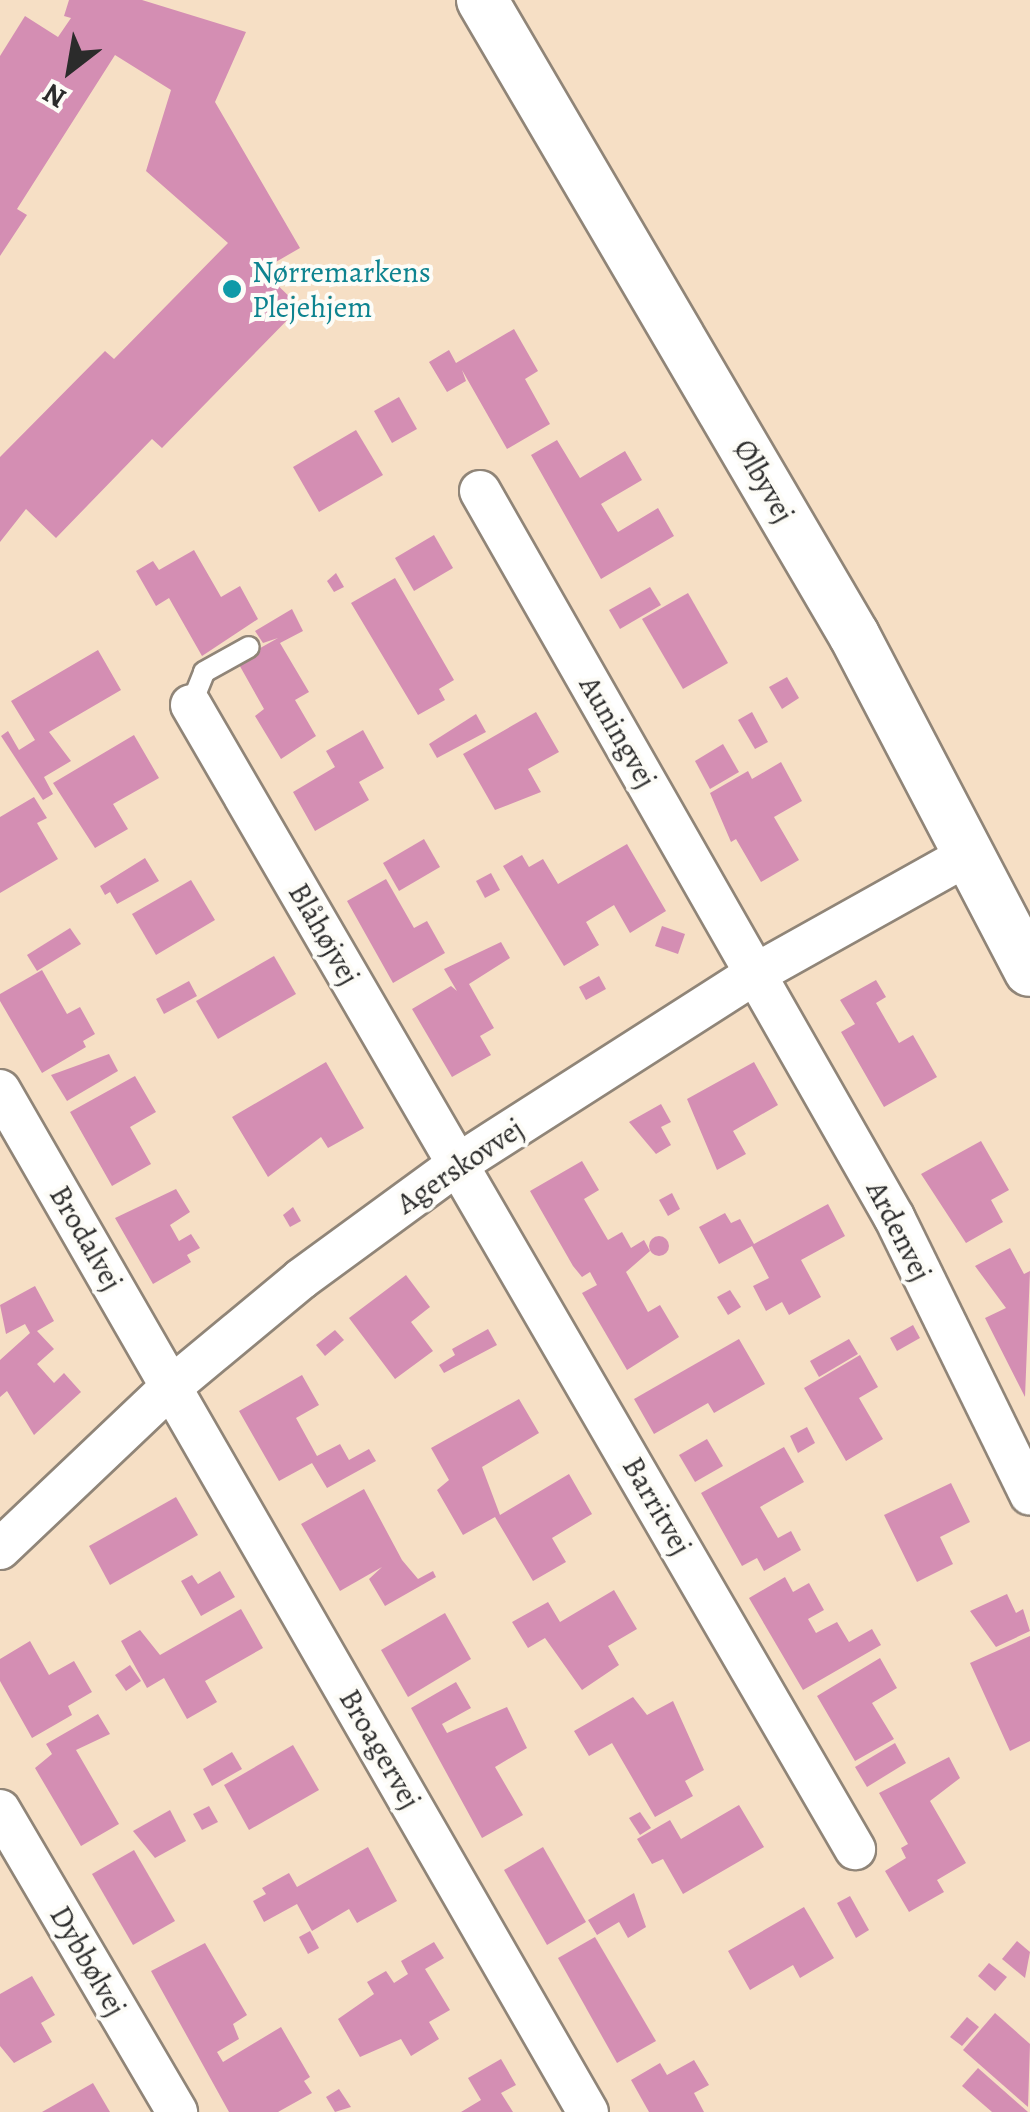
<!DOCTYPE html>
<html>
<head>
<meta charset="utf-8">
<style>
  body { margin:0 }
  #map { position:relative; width:1030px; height:2112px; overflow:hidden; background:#f6dfc5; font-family:Alegreya,serif }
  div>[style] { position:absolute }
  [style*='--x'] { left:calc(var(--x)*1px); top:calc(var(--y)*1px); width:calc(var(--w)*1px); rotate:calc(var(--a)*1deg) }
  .building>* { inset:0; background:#d48eb3 }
  .round { border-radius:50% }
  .roads { filter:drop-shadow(2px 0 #908578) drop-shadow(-2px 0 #908578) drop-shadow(0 2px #908578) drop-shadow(0 -2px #908578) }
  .service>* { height:20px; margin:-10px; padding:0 10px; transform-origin:10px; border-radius:10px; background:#fff }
  .minor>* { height:40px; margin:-20px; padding:0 20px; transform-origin:20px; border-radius:20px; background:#fff }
  .tertiary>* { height:50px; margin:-25px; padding:0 25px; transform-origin:25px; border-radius:25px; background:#fff }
  .dots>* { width:28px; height:28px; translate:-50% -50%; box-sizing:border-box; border:5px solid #fdfcf7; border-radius:50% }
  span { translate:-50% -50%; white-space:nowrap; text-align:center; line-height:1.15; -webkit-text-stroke:8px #fdfcf7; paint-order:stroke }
  .culture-label { font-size:30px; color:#0d838f }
  .left { translate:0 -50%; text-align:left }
  .street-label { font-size:30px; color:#2b2b2b }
  .north { position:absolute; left:20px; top:20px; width:100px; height:100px; -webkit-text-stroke:8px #fdfcf7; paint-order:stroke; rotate:211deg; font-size:28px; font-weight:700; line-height:40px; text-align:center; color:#2b2b2b }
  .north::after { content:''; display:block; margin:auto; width:35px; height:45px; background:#2b2b2b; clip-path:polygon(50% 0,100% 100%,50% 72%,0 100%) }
</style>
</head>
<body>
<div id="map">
  <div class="building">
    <i style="clip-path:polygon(69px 0,142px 0,246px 32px,215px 102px,300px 248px,262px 270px,300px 307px,162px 448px,152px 439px,56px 538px,26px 509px,0 542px,0 457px,105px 351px,114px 359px,228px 243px,146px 171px,171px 90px,115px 55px,17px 209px,27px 215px,0 256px,0 56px,25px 16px,58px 37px,71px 18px,64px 16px)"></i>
    <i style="clip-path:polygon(514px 329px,538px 371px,525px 379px,550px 424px,507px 449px,462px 370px,466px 381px,447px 392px,429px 362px,449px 350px,456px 363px)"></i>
    <i style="clip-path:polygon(399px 397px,417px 429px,392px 443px,374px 411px)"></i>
    <i style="clip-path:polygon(356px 430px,383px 475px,319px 512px,293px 467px)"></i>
    <i style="clip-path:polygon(557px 440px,580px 478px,625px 451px,642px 480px,601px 504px,618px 532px,658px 508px,674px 536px,601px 579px,531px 455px)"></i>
    <i style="clip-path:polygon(434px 535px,453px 568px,414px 591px,395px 558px)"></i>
    <i style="clip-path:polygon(194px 550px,221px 597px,240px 586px,258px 619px,202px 656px,169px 598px,156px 606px,136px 571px,153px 561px,159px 570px)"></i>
    <i style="clip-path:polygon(336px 573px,344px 587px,334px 592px,327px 581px)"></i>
    <i style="clip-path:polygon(395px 578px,454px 680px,439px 689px,445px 700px,418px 715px,351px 603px)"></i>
    <i style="clip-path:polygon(650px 587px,661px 605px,620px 629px,609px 610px)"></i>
    <i style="clip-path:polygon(688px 593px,728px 663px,683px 689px,642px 619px)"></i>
    <i style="clip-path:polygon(292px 609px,303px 631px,280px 643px,309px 692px,295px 700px,316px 736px,281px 759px,255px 716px,264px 709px,237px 661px,278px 638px,263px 643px,255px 631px)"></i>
    <i style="clip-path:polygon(98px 650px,121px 690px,49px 732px,71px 761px,44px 777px,53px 794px,43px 800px,1px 736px,8px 731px,19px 750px,35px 740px,11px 701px)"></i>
    <i style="clip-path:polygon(787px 677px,799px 698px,782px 709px,769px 687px)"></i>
    <i style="clip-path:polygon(536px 712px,559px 752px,528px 769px,541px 792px,495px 810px,463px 754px)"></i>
    <i style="clip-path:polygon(752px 712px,768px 742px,755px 749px,738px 720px)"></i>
    <i style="clip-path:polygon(476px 714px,486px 732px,437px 758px,429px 744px)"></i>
    <i style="clip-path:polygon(363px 730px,384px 768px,359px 782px,369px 800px,315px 831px,293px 792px,335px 767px,326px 751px)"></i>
    <i style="clip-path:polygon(134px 735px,159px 778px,113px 804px,128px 829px,95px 848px,53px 783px)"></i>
    <i style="clip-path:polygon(723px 744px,739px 772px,710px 789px,695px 761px)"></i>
    <i style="clip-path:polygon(781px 762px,802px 801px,774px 817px,799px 860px,761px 882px,736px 839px,731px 842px,710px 793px,748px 771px,752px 779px)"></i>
    <i style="clip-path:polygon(34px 797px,47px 818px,37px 823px,58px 859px,0 893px,0 817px)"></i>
    <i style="clip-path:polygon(424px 839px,440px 867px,399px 891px,383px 863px)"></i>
    <i style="clip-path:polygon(627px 844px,666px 911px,630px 933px,614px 905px,586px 922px,599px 945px,564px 966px,503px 866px,522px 855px,529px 867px,543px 859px,558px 884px)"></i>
    <i style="clip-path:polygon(145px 858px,159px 881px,117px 904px,110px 892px,105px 895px,100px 886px)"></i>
    <i style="clip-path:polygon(491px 873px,500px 890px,485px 898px,476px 881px)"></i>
    <i style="clip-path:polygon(386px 879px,414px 928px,427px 921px,445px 953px,393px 983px,347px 901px)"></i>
    <i style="clip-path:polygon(191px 880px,215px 920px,156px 955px,132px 914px)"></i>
    <i style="clip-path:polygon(662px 926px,685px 934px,678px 954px,655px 946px)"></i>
    <i style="clip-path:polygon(70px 928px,81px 944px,37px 971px,27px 955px)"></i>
    <i style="clip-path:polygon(501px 942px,510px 958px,469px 984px,494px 1028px,480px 1036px,491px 1055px,452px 1077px,412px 1009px,451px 986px,457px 991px,444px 969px)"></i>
    <i style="clip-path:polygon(274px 956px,296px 994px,218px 1039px,196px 1001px)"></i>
    <i style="clip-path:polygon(42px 970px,67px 1014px,80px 1007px,95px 1034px,83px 1041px,86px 1047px,42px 1073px,0 1001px,0 994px)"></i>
    <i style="clip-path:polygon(599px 976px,606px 989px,586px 1000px,579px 987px)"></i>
    <i style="clip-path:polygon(876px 980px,886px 997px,876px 1003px,899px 1043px,913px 1035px,937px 1077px,884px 1107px,841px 1032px,855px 1024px,840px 1000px)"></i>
    <i style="clip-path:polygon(189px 981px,197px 996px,164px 1014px,156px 999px)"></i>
    <i style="clip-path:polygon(109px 1054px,118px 1071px,67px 1101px,51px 1075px)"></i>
    <i style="clip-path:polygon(326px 1062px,364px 1128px,328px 1148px,321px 1137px,268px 1177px,232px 1117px)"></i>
    <i style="clip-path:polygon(754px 1062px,778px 1105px,733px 1131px,746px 1154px,717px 1170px,687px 1099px)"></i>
    <i style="clip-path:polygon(135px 1076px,156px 1112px,130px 1127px,151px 1164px,112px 1186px,70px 1112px)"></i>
    <i style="clip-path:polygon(661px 1104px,671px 1122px,661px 1127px,671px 1145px,656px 1154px,629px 1122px)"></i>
    <i style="clip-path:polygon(981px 1141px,1009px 1190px,991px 1200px,1003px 1222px,966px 1243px,921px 1174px)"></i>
    <i style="clip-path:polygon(582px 1161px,599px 1190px,584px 1199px,608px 1240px,622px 1232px,631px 1248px,644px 1240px,650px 1251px,626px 1272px,648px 1312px,660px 1305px,679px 1337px,627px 1370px,582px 1293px,597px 1285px,590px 1272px,582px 1277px,573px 1266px,530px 1191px)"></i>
    <i style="clip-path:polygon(176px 1189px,190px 1212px,170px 1225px,179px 1241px,191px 1234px,200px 1248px,187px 1255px,191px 1262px,153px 1284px,115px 1218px)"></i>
    <i style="clip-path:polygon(672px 1193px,680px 1209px,668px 1216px,659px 1200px)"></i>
    <i style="clip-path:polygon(828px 1204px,845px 1236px,801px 1260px,821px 1297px,789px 1315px,782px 1302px,766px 1311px,753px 1286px,769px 1278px,752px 1246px,719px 1264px,699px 1227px,725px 1213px,731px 1223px,740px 1219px,754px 1244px)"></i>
    <i style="clip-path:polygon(293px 1207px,301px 1221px,290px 1227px,283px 1215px)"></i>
    <i class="round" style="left:649px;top:1236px;width:20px;height:20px"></i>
    <i style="clip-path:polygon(1010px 1248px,1024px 1274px,1030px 1271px,1025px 1397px,985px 1318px,1006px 1308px,975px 1266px)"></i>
    <i style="clip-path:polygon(406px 1275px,430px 1307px,411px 1322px,433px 1351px,395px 1379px,349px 1318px)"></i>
    <i style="clip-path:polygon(35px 1286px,54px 1321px,37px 1331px,54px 1349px,37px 1364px,54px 1383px,64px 1373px,81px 1392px,34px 1435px,7px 1391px,0 1397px,0 1360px,30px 1333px,25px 1324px,6px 1334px,0 1305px)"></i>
    <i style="clip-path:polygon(730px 1290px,741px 1307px,728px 1315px,717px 1297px)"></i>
    <i style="clip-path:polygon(913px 1325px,920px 1338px,897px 1351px,890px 1338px)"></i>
    <i style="clip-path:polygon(488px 1329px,497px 1345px,444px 1373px,439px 1365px,455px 1355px,452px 1349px)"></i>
    <i style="clip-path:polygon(335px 1330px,344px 1340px,325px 1356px,316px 1345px)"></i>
    <i style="clip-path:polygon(739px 1339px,765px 1384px,714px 1413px,708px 1403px,654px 1434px,634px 1399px)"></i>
    <i style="clip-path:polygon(849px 1339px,858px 1354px,819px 1377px,810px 1361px)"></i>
    <i style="clip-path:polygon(860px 1355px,878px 1387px,859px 1398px,883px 1439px,846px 1461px,804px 1388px)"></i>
    <i style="clip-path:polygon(302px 1375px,319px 1405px,296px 1418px,317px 1456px,340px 1444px,349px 1460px,369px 1449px,376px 1461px,327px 1488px,312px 1463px,279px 1481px,239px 1411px)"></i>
    <i style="clip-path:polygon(519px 1399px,539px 1433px,482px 1467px,500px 1515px,569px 1474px,592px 1514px,552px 1538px,566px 1562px,533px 1581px,495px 1517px,463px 1535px,437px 1490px,449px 1480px,431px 1448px)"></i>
    <i style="clip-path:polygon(807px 1427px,815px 1443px,798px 1453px,790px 1436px)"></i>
    <i style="clip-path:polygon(707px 1439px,723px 1466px,695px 1482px,679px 1455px)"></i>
    <i style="clip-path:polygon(784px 1447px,804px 1482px,760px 1507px,778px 1538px,791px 1531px,801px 1550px,764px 1571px,757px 1558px,742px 1566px,701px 1493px)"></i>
    <i style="clip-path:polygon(951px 1483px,970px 1522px,940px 1537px,953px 1564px,917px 1582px,884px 1515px)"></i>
    <i style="clip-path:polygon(364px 1489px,402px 1560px,418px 1579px,433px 1571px,436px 1577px,385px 1606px,369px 1579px,382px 1567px,340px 1591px,301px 1524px)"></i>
    <i style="clip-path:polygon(176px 1497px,198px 1535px,110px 1585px,89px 1546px)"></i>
    <i style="clip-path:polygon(220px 1571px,235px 1597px,201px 1616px,181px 1581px,192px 1575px,198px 1584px)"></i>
    <i style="clip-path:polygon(785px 1577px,793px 1592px,809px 1583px,824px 1610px,808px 1619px,816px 1633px,837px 1622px,849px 1642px,872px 1629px,881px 1645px,803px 1690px,749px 1598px)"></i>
    <i style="clip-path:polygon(614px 1590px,637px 1629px,608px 1646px,619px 1665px,582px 1690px,545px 1638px,528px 1648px,512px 1622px,548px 1602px,560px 1622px)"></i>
    <i style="clip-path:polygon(1007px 1594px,1016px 1613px,1023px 1609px,1030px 1631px,996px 1647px,970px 1611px)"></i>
    <i style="clip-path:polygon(241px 1609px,263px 1648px,205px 1681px,217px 1702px,187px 1719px,164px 1678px,147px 1688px,121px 1641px,140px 1630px,160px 1655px)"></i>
    <i style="clip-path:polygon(445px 1613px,471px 1659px,408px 1697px,381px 1650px)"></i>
    <i style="clip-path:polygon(1030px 1636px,1030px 1741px,1010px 1751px,970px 1663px)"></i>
    <i style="clip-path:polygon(30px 1641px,49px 1675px,74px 1661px,92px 1692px,68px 1706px,72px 1715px,32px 1738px,0 1681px,0 1659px)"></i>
    <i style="clip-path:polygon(880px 1658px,897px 1688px,872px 1703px,894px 1739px,855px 1761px,817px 1696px)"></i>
    <i style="clip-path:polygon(130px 1665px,141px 1681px,126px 1691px,115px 1675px)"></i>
    <i style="clip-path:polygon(456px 1682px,471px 1708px,442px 1724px,447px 1733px,507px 1707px,527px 1748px,495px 1767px,523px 1815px,482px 1838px,411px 1708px)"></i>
    <i style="clip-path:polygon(633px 1697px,647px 1715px,673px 1701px,704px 1770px,685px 1781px,693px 1796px,655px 1817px,612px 1743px,589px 1756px,574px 1731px)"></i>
    <i style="clip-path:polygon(98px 1714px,110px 1734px,76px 1750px,119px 1824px,81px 1846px,35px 1768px,52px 1754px,46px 1744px)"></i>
    <i style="clip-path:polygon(895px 1743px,906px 1763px,867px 1787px,855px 1767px)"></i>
    <i style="clip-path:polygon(293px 1745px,319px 1790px,249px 1830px,224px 1785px)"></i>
    <i style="clip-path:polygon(232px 1752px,242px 1769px,212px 1786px,203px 1769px)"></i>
    <i style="clip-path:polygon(949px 1757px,960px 1778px,930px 1801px,966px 1863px,937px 1880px,944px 1892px,909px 1912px,885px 1871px,906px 1858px,901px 1848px,908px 1844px,879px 1793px)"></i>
    <i style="clip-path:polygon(739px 1805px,764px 1847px,683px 1894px,663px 1859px,652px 1864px,637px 1839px,670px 1820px,681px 1839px)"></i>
    <i style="clip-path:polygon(209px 1806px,218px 1822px,202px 1830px,193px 1814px)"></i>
    <i style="clip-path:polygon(170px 1810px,186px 1841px,155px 1858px,133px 1831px)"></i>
    <i style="clip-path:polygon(640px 1812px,651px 1828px,640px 1835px,629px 1818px)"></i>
    <i style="clip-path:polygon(368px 1847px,397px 1901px,357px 1923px,349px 1909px,312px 1931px,297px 1904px,264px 1922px,253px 1901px,266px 1894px,262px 1888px,289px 1873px,297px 1887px)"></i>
    <i style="clip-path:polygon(543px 1847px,586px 1922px,547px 1945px,504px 1870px)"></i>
    <i style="clip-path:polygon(134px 1850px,175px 1921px,133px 1945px,92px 1874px)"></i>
    <i style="clip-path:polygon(634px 1893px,646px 1927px,628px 1938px,619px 1922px,597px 1935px,588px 1920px)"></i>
    <i style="clip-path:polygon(850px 1896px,869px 1930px,856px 1938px,837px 1903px)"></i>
    <i style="clip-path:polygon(804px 1907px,834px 1958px,800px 1978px,793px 1965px,750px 1990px,728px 1951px)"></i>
    <i style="clip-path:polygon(310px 1931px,319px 1948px,308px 1954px,299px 1937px)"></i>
    <i style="clip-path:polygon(595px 1937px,656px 2041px,617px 2063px,558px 1958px)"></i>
    <i style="clip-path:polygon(1017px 1941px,1030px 1952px,1025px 1978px,1002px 1959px)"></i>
    <i style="clip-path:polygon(434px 1942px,444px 1958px,425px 1969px,450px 2010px,429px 2022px,439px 2039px,411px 2056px,401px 2039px,360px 2057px,338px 2019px,374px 1994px,367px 1982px,386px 1971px,394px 1983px,408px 1974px,401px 1961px)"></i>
    <i style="clip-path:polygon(205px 1943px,247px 2015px,233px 2024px,239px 2039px,217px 2052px,223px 2062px,281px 2027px,310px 2077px,304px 2081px,312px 2093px,278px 2112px,229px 2112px,151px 1971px)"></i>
    <i style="clip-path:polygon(989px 1963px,1007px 1977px,995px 1991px,978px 1976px)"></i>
    <i style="clip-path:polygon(32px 1976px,55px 2015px,41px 2023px,52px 2042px,14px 2063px,0 2046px,0 1994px)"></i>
    <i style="clip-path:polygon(995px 2013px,1030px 2044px,1028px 2107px,963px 2050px)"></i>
    <i style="clip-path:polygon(967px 2017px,979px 2027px,962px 2046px,950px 2037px)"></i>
    <i style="clip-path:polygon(501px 2059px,516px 2085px,501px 2093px,513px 2112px,461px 2112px,481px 2100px,468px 2078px)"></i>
    <i style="clip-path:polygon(694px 2060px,709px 2085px,694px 2093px,704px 2112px,649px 2112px,631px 2080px,660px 2063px,667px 2075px)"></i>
    <i style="clip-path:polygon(978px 2068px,1028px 2112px,992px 2112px,962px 2086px)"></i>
    <i style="clip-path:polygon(93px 2083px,110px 2112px,42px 2112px)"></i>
    <i style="clip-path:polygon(339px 2089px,351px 2107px,335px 2112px,326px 2097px)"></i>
  </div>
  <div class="roads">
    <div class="service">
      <i style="--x:191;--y:705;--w:35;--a:-68"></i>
      <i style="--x:204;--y:672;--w:51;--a:-29.1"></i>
    </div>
    <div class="minor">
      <i style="--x:480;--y:491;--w:836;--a:60.31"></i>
      <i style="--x:894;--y:1217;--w:309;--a:63.9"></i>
      <i style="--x:191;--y:705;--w:1323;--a:59.87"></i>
      <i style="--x:0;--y:1090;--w:1179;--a:60.09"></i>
      <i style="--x:0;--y:1549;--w:236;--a:-43.5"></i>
      <i style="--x:171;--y:1387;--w:169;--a:-39.7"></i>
      <i style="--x:301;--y:1279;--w:195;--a:-36.2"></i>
      <i style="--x:458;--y:1164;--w:355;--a:-32.6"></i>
      <i style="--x:757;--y:973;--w:246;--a:-29.2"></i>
      <i style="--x:0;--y:1810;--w:350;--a:59.6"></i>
    </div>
    <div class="tertiary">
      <i style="--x:482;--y:0;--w:736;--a:59.64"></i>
      <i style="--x:854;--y:635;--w:379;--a:62.4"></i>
    </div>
  </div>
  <div class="dots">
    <i style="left:232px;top:289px;background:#0f9aa8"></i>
  </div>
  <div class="culture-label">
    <span class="left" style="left:252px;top:289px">Nørremarkens<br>Plejehjem</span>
  </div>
  <div class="street-label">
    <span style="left:764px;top:481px;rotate:60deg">Ølbyvej</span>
    <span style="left:618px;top:732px;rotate:60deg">Auningvej</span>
    <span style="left:324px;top:934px;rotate:60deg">Blåhøjvej</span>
    <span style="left:460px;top:1166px;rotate:-34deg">Agerskovvej</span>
    <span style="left:899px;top:1231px;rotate:63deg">Ardenvej</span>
    <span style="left:86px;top:1238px;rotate:60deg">Brodalvej</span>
    <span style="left:657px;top:1506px;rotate:60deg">Barritvej</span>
    <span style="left:380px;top:1749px;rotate:60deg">Broagervej</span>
    <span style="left:88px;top:1961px;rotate:60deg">Dybbølvej</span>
  </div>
  <div class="north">N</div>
</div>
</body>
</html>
